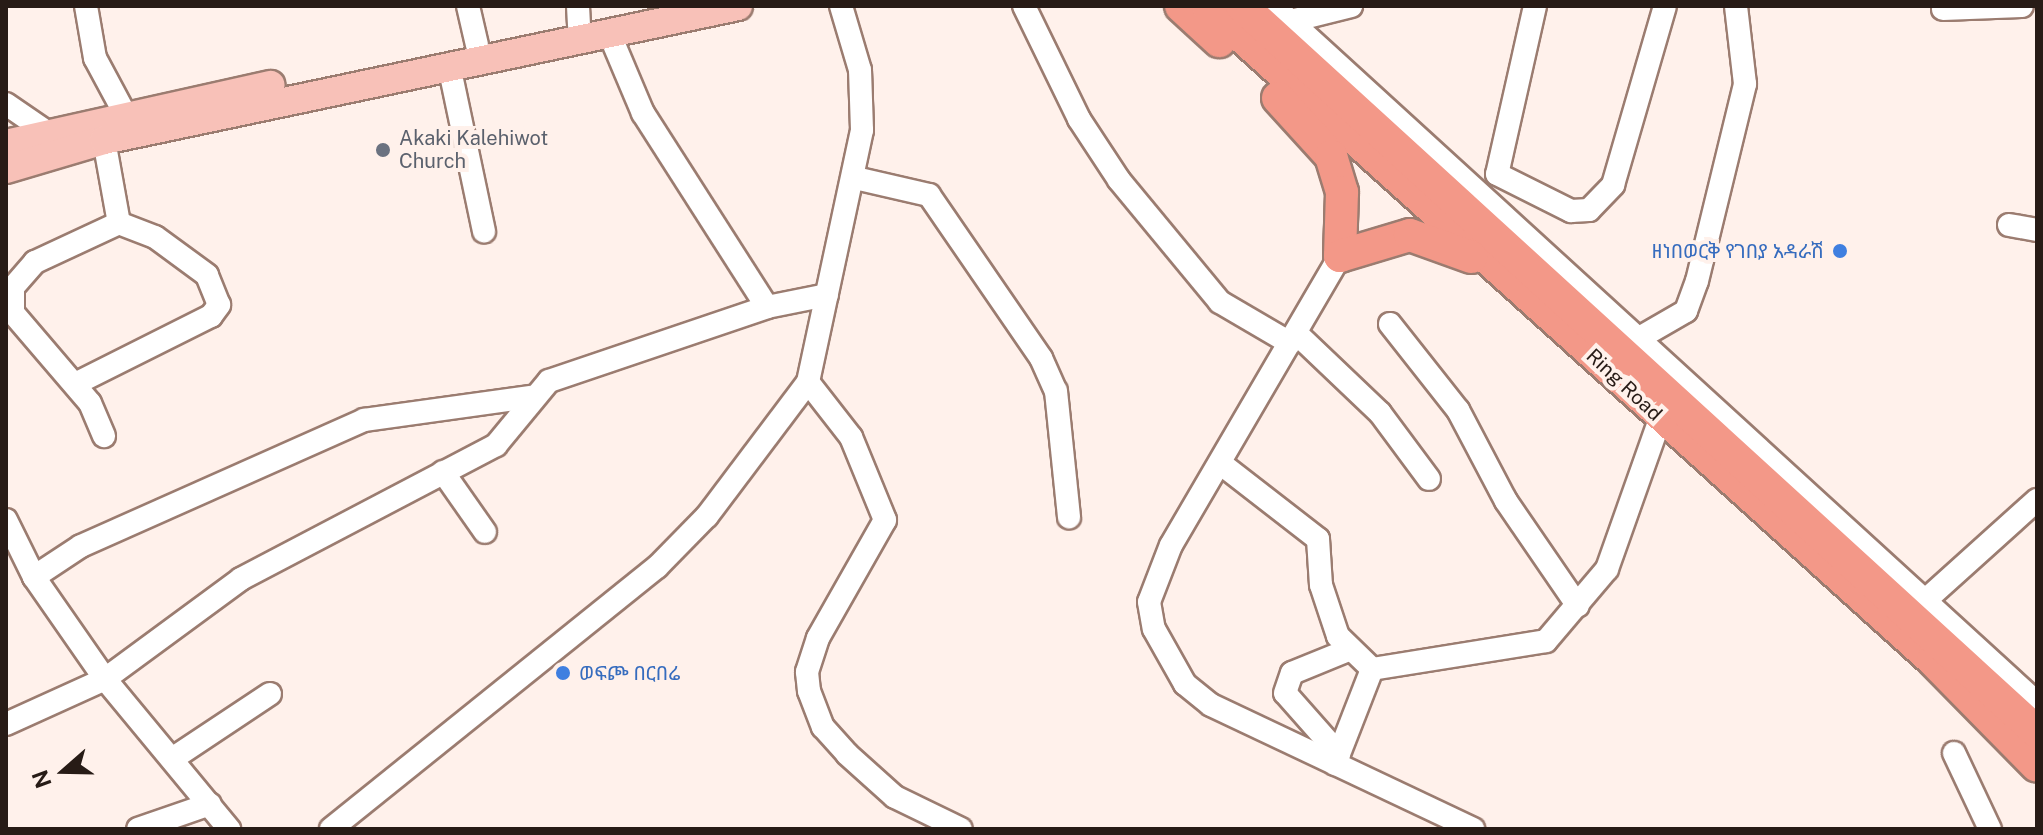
<!DOCTYPE html>
<html>
<head>
<meta charset="utf-8">
<style>
  body { margin:0 }
  #map { position:relative; width:2043px; height:835px; overflow:hidden; background:#fff1eb; font-family:"Public Sans","Noto Sans Ethiopic",sans-serif }
  div>[style] { position:absolute }
  [style*='--x'] { left:calc(var(--x)*1px); top:calc(var(--y)*1px); width:calc(var(--w)*1px); rotate:calc(var(--a)*1deg) }
  .roads { filter:drop-shadow(2px 0 #9b7c70) drop-shadow(-2px 0 #9b7c70) drop-shadow(0 2px #9b7c70) drop-shadow(0 -2px #9b7c70) }
  .minor>* { height:22px; margin:-11px; padding:0 11px; transform-origin:11px; border-radius:11px; background:#fff }
  .major>* { height:28px; margin:-14px; padding:0 14px; transform-origin:14px; border-radius:14px; background:#f8c1b8 }
  .highway>* { height:32px; margin:-16px; padding:0 16px; transform-origin:16px; border-radius:16px; background:#f39888 }
  .dots>* { width:22px; height:22px; translate:-50% -50%; box-sizing:border-box; border:4px solid #fff1eb; border-radius:50% }
  span { translate:-50% -50%; white-space:nowrap; text-align:center; line-height:1.15; -webkit-text-stroke:8px #fff1eb; paint-order:stroke }
  .worship-label { font-size:20px; color:#5b616d }
  .left { translate:0 -50%; text-align:left }
  .shop-label { font-size:20px; color:#366cbe }
  .right { translate:-100% -50%; text-align:right }
  .street-label { font-size:20px; color:#271b16 }
  .frame { position:absolute; inset:0; border:8px solid #271b16; pointer-events:none }
  .north { position:absolute; left:24px; top:731px; width:80px; height:80px; -webkit-text-stroke:6px #fff1eb; paint-order:stroke; rotate:250deg; font-size:22px; font-weight:700; line-height:32px; text-align:center; color:#271b16 }
  .north::after { content:''; display:block; margin:auto; width:28px; height:36px; background:#271b16; clip-path:polygon(50% 0,100% 100%,50% 72%,0 100%) }
</style>
</head>
<body>
<div id="map">
  <div class="roads">
    <div class="minor">
      <i style="--x:86;--y:6;--w:53;--a:80.2"></i>
      <i style="--x:95;--y:58;--w:64;--a:61.8"></i>
      <i style="--x:468;--y:6;--w:40;--a:77"></i>
      <i style="--x:578;--y:6;--w:19;--a:87"></i>
      <i style="--x:1024;--y:6;--w:126;--a:64"></i>
      <i style="--x:1079;--y:119;--w:73;--a:56.7"></i>
      <i style="--x:1119;--y:180;--w:158;--a:50.4"></i>
      <i style="--x:1220;--y:302;--w:81;--a:30.4"></i>
      <i style="--x:1274;--y:6;--w:1033;--a:42.41"></i>
      <i style="--x:1535;--y:6;--w:172;--a:102.7"></i>
      <i style="--x:1497;--y:174;--w:83;--a:26.6"></i>
      <i style="--x:1571;--y:211;--w:18;--a:-3"></i>
      <i style="--x:1589;--y:210;--w:35;--a:-46"></i>
      <i style="--x:1613;--y:185;--w:186;--a:-73.8"></i>
      <i style="--x:1943;--y:9;--w:79;--a:-2.2"></i>
      <i style="--x:1291;--y:21;--w:62;--a:-14"></i>
      <i style="--x:610;--y:35;--w:85;--a:67.1"></i>
      <i style="--x:643;--y:113;--w:230;--a:57.4"></i>
      <i style="--x:450;--y:70;--w:165;--a:78.1"></i>
      <i style="--x:6;--y:104;--w:46;--a:34.4"></i>
      <i style="--x:104;--y:140;--w:84;--a:79.8"></i>
      <i style="--x:855;--y:178;--w:76;--a:12.9"></i>
      <i style="--x:929;--y:195;--w:198;--a:55.5"></i>
      <i style="--x:1041;--y:358;--w:36;--a:66"></i>
      <i style="--x:1056;--y:391;--w:127;--a:84.1"></i>
      <i style="--x:2009;--y:225;--w:28;--a:10"></i>
      <i style="--x:1340;--y:256;--w:335;--a:120.3"></i>
      <i style="--x:1171;--y:545;--w:61;--a:111.1"></i>
      <i style="--x:1149;--y:602;--w:27;--a:80"></i>
      <i style="--x:1154;--y:629;--w:63;--a:60.6"></i>
      <i style="--x:1185;--y:684;--w:33;--a:39"></i>
      <i style="--x:1211;--y:705;--w:290;--a:25.3"></i>
      <i style="--x:1390;--y:324;--w:110;--a:51.7"></i>
      <i style="--x:1458;--y:410;--w:103;--a:62.2"></i>
      <i style="--x:1506;--y:501;--w:127;--a:55.6"></i>
      <i style="--x:1296;--y:333;--w:116;--a:43.6"></i>
      <i style="--x:1380;--y:413;--w:82;--a:53.4"></i>
      <i style="--x:1641;--y:337;--w:52;--a:-30"></i>
      <i style="--x:1686;--y:311;--w:32;--a:-70"></i>
      <i style="--x:1697;--y:281;--w:203;--a:-76.3"></i>
      <i style="--x:1745;--y:84;--w:79;--a:-96.6"></i>
      <i style="--x:808;--y:382;--w:70;--a:52"></i>
      <i style="--x:851;--y:437;--w:90;--a:67.7"></i>
      <i style="--x:885;--y:520;--w:136;--a:119.6"></i>
      <i style="--x:818;--y:638;--w:36;--a:108"></i>
      <i style="--x:807;--y:672;--w:19;--a:84"></i>
      <i style="--x:809;--y:691;--w:39;--a:69"></i>
      <i style="--x:823;--y:727;--w:36;--a:48"></i>
      <i style="--x:847;--y:754;--w:64;--a:41.9"></i>
      <i style="--x:895;--y:797;--w:73;--a:25.9"></i>
      <i style="--x:75;--y:384;--w:152;--a:-26.6"></i>
      <i style="--x:211;--y:316;--w:14;--a:-54"></i>
      <i style="--x:219;--y:305;--w:32;--a:-112"></i>
      <i style="--x:207;--y:275;--w:64;--a:-143.8"></i>
      <i style="--x:155;--y:237;--w:39;--a:-159"></i>
      <i style="--x:119;--y:223;--w:93;--a:155.1"></i>
      <i style="--x:35;--y:262;--w:33;--a:131"></i>
      <i style="--x:13;--y:287;--w:26;--a:90"></i>
      <i style="--x:13;--y:313;--w:118;--a:49.5"></i>
      <i style="--x:90;--y:403;--w:36;--a:67"></i>
      <i style="--x:1220;--y:463;--w:124;--a:37.8"></i>
      <i style="--x:1318;--y:539;--w:46;--a:86.3"></i>
      <i style="--x:1321;--y:585;--w:54;--a:71.6"></i>
      <i style="--x:1338;--y:636;--w:47;--a:44.1"></i>
      <i style="--x:1372;--y:669;--w:176;--a:-9.1"></i>
      <i style="--x:1546;--y:641;--w:94;--a:-49.7"></i>
      <i style="--x:1607;--y:569;--w:159;--a:-70.5"></i>
      <i style="--x:443;--y:472;--w:73;--a:55"></i>
      <i style="--x:6;--y:520;--w:64;--a:63.8"></i>
      <i style="--x:34;--y:577;--w:124;--a:55.2"></i>
      <i style="--x:105;--y:679;--w:195;--a:50.4"></i>
      <i style="--x:34;--y:577;--w:56;--a:-33.4"></i>
      <i style="--x:81;--y:546;--w:310;--a:-24"></i>
      <i style="--x:364;--y:420;--w:168;--a:-7.9"></i>
      <i style="--x:1928;--y:598;--w:147;--a:-42"></i>
      <i style="--x:6;--y:724;--w:109;--a:-24.4"></i>
      <i style="--x:105;--y:679;--w:169;--a:-36.3"></i>
      <i style="--x:241;--y:579;--w:288;--a:-27.7"></i>
      <i style="--x:496;--y:445;--w:83;--a:-50.4"></i>
      <i style="--x:549;--y:381;--w:230;--a:-18.7"></i>
      <i style="--x:767;--y:307;--w:61;--a:-11.3"></i>
      <i style="--x:1954;--y:753;--w:84;--a:64.7"></i>
      <i style="--x:1339;--y:754;--w:81;--a:-131.5"></i>
      <i style="--x:1285;--y:693;--w:21;--a:-71"></i>
      <i style="--x:1292;--y:673;--w:58;--a:-22.2"></i>
      <i style="--x:175;--y:757;--w:114;--a:-33.6"></i>
      <i style="--x:1335;--y:764;--w:102;--a:-68.7"></i>
      <i style="--x:138;--y:829;--w:76;--a:-19.1"></i>
      <i style="--x:331;--y:829;--w:418;--a:-38.8"></i>
      <i style="--x:657;--y:567;--w:71;--a:-45.6"></i>
      <i style="--x:707;--y:516;--w:168;--a:-53"></i>
      <i style="--x:808;--y:382;--w:258;--a:-77.9"></i>
      <i style="--x:862;--y:130;--w:60;--a:-91.9"></i>
      <i style="--x:860;--y:70;--w:67;--a:-106.5"></i>
    </div>
    <div class="major">
      <i style="--x:6;--y:144;--w:271;--a:-12.6"></i>
      <i style="--x:6;--y:169;--w:102;--a:-16.5"></i>
      <i style="--x:104;--y:140;--w:648;--a:-11.93"></i>
    </div>
    <div class="highway">
      <i style="--x:1181;--y:6;--w:52;--a:42.6"></i>
      <i style="--x:1208;--y:6;--w:976;--a:42.05"></i>
      <i style="--x:1933;--y:660;--w:148;--a:45.5"></i>
      <i style="--x:1242;--y:6;--w:1077;--a:42.4"></i>
      <i style="--x:1278;--y:98;--w:79;--a:47.6"></i>
      <i style="--x:1331;--y:156;--w:38;--a:73"></i>
      <i style="--x:1342;--y:192;--w:64;--a:91.8"></i>
      <i style="--x:1340;--y:256;--w:73;--a:-16.7"></i>
      <i style="--x:1410;--y:235;--w:65;--a:19.8"></i>
    </div>
  </div>
  <div class="dots">
    <i style="left:383px;top:150px;background:#6b7280"></i>
    <i style="left:1840px;top:251px;background:#3f7fe0"></i>
    <i style="left:563px;top:673px;background:#3f7fe0"></i>
  </div>
  <div class="worship-label">
    <span class="left" style="left:399px;top:150px">Akaki Kalehiwot<br>Church</span>
  </div>
  <div class="shop-label">
    <span class="right" style="left:1824px;top:251px">ዘነበወርቅ የገበያ አዳራሽ</span>
    <span class="left" style="left:579px;top:673px">ወፍጮ በርበሬ</span>
  </div>
  <div class="street-label">
    <span style="left:1624px;top:385px;rotate:43deg">Ring Road</span>
  </div>
  <div class="frame"></div>
  <div class="north">N</div>
</div>
</body>
</html>
